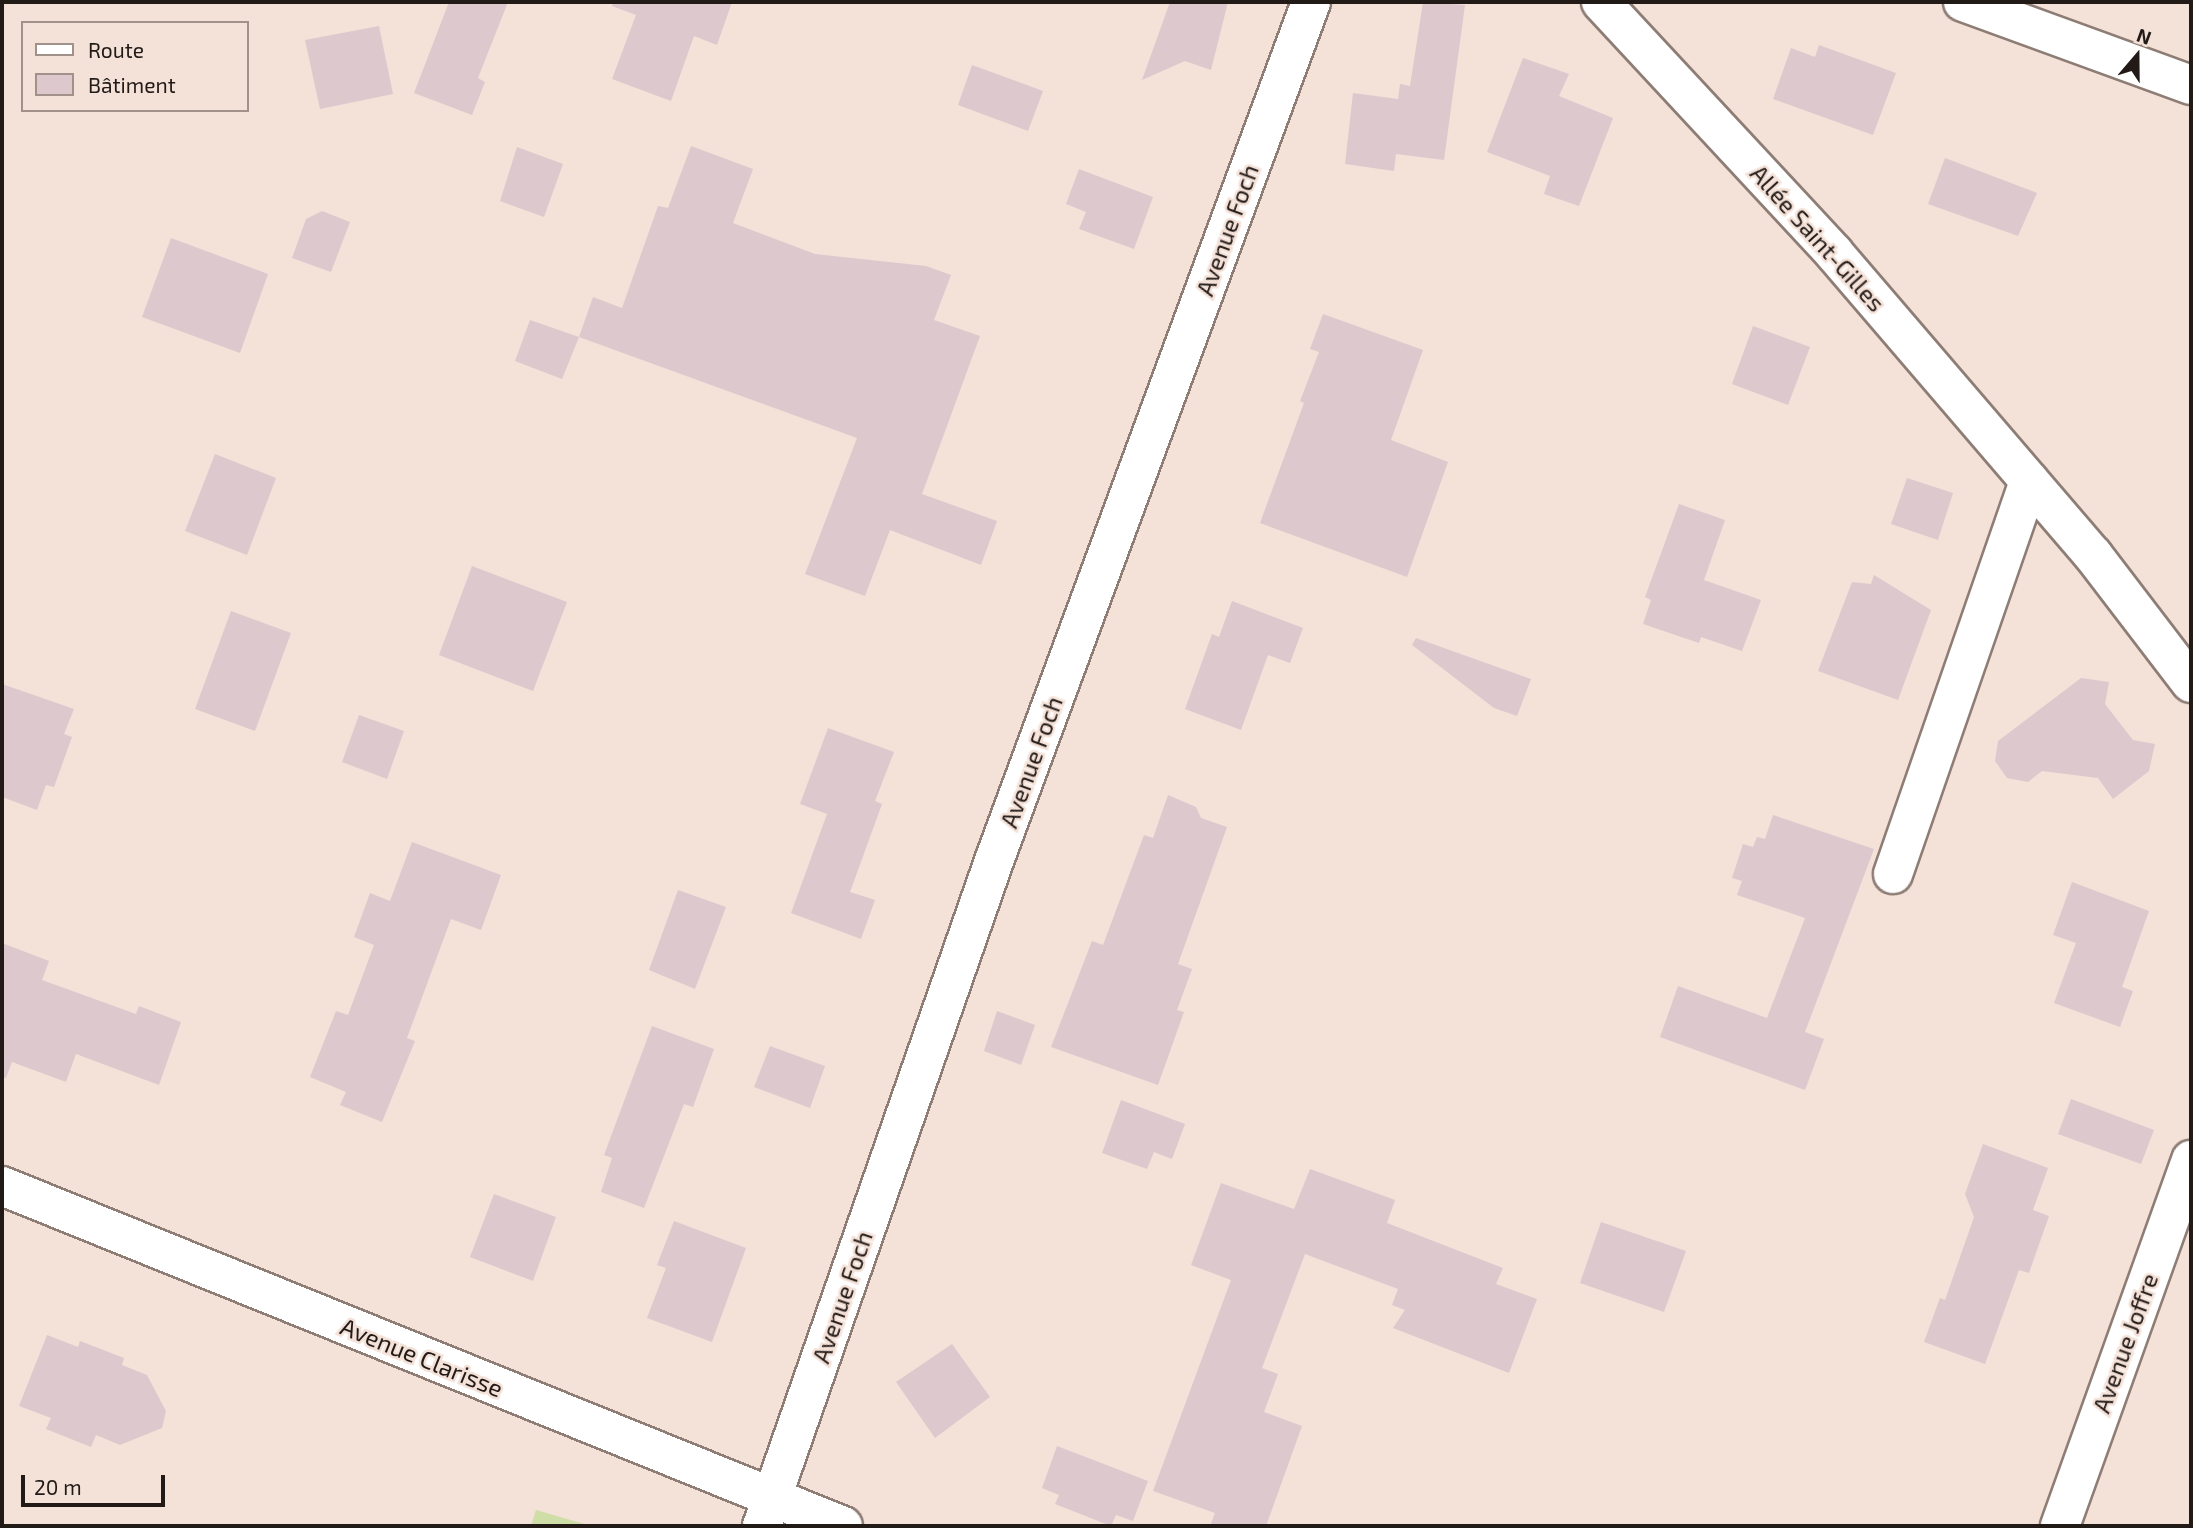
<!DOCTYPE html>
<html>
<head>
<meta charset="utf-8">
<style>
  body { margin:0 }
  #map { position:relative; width:2193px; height:1528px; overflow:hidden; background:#f4e1d8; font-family:"Exo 2",sans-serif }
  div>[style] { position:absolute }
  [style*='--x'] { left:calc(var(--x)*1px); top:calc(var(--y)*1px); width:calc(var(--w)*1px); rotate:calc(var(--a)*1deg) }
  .green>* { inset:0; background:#cedea6 }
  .building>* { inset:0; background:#ddc8ce }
  .roads { filter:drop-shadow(2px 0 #8d7d75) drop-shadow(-2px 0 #8d7d75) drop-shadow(0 2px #8d7d75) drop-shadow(0 -2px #8d7d75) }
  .minor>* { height:38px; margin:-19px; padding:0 19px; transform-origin:19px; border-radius:19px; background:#fff }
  span { translate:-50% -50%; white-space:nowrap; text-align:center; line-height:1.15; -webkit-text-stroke:5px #f4e1d8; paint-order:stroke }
  .street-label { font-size:24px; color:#211a17 }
  .frame { position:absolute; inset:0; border:4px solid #211a17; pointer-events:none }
  .legend { position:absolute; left:21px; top:21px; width:228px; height:91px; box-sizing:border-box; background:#f4e1d8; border:2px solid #a0918b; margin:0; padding:9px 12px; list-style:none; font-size:21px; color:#211a17 }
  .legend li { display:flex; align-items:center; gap:14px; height:35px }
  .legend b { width:35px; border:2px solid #a0918b }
  .north { position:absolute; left:2102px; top:21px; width:70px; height:70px; -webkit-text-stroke:5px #f4e1d8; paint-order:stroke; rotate:20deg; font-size:19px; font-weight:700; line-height:28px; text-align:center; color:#211a17 }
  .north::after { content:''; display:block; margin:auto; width:24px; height:32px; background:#211a17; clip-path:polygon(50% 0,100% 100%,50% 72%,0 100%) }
  .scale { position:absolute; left:21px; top:1475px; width:144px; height:32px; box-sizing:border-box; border:4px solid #211a17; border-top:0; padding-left:9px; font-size:21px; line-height:24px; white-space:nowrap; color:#211a17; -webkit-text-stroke:5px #f4e1d8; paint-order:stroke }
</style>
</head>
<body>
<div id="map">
  <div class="green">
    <i style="clip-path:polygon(536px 1510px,591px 1526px,531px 1526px)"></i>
  </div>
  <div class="building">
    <i style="clip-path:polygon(449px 2px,508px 2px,478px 78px,485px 82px,472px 115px,414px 93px)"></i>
    <i style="clip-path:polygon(613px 2px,732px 2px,717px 45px,694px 36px,671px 101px,612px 79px,636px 15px,612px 6px)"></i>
    <i style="clip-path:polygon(1170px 2px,1228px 2px,1211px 70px,1185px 61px,1142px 80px)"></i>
    <i style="clip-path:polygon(1423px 2px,1465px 5px,1444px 160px,1396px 154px,1394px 171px,1345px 164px,1353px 93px,1398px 99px,1400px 84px,1410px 86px)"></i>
    <i style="clip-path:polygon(379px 26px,393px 94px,320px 109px,305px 40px)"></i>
    <i style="clip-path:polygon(1819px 45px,1896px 73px,1873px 135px,1773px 99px,1791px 48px,1815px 57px)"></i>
    <i style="clip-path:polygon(1523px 58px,1569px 74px,1559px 96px,1613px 118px,1579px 206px,1544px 194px,1550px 176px,1487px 152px)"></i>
    <i style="clip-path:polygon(972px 65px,1043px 91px,1028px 131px,958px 105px)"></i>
    <i style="clip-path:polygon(691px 146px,753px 169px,733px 223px,815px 254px,926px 266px,951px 275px,934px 320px,980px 336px,922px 494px,997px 521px,981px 565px,890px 530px,865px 596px,805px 574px,857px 438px,579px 337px,593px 297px,622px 308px,658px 206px,668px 208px)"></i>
    <i style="clip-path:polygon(517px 147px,563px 164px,544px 217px,500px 201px)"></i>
    <i style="clip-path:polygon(1945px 158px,2037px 193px,2018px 236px,1928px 204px)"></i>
    <i style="clip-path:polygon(1079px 169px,1153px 197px,1134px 249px,1079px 229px,1086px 212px,1066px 204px)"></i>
    <i style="clip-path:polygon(322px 211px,350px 222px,331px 272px,292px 258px,306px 219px)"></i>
    <i style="clip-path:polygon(171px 238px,268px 274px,240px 353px,142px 317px)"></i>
    <i style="clip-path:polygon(1323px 314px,1423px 350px,1391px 440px,1448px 462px,1407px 577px,1260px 523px,1304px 403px,1300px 401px,1319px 352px,1310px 349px)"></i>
    <i style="clip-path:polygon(530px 320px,579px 337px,562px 379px,515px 361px)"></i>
    <i style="clip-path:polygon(1753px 326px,1810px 347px,1788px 405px,1732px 384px)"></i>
    <i style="clip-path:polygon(215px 454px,276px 478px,247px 555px,185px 531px)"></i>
    <i style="clip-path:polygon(1907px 478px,1953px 493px,1938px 540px,1891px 524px)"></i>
    <i style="clip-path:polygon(1679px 504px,1725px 520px,1704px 580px,1761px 600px,1742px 651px,1701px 637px,1699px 643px,1643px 624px,1651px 600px,1645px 597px)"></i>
    <i style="clip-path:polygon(472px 566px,567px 602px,533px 691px,439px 655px)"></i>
    <i style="clip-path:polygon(1874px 575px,1931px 610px,1898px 700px,1818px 671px,1852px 582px,1871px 584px)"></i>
    <i style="clip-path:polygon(1232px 601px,1303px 628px,1290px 663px,1268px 655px,1241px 730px,1185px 709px,1212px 634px,1219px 637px)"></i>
    <i style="clip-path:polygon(231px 611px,291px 633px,255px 731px,195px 709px)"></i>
    <i style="clip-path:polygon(1416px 638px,1531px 679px,1517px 716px,1494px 708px,1412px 645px)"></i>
    <i style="clip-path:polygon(2081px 678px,2109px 682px,2105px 704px,2133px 740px,2155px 744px,2149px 771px,2113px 799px,2098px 778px,2042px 771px,2028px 782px,2007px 778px,1995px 761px,1998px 741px)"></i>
    <i style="clip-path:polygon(2px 684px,74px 709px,64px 734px,72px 737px,54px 787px,46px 785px,37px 810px,2px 797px)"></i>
    <i style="clip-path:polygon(359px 715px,404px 731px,387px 779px,342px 762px)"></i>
    <i style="clip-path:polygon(828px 728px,894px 752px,875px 801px,882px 804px,850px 892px,875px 900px,861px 939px,791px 913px,827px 814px,800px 804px)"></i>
    <i style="clip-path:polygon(1168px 795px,1196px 807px,1201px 818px,1227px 827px,1178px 964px,1192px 969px,1177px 1010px,1184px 1012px,1158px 1085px,1051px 1047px,1092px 941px,1103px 945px,1144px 835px,1153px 838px)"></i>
    <i style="clip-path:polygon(1773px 815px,1874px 849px,1805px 1032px,1824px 1039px,1805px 1090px,1660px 1037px,1678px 986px,1767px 1018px,1805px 918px,1737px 895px,1742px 881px,1732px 878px,1743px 844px,1753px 847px,1757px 837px,1765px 839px)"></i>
    <i style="clip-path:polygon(412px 842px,501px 875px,481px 930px,451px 919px,407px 1038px,415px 1041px,382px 1122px,340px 1105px,346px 1092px,310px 1077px,336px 1011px,348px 1015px,374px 945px,354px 937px,370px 893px,390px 901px)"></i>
    <i style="clip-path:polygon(2072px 882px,2149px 911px,2122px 987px,2133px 991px,2120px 1027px,2054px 1003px,2076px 943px,2053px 935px)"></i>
    <i style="clip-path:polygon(678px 890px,726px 907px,695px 989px,649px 970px)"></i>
    <i style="clip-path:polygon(2px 943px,49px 961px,42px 980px,136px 1014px,139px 1006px,181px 1022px,159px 1085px,76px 1054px,66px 1082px,12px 1062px,6px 1078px,2px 1077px)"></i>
    <i style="clip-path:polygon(997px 1011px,1035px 1025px,1021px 1065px,984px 1051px)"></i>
    <i style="clip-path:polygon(652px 1026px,714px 1049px,693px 1107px,684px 1104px,644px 1208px,601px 1192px,612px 1158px,604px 1155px)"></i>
    <i style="clip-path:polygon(770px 1046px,825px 1066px,810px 1108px,754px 1087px)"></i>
    <i style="clip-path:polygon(2071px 1099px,2154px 1130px,2141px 1164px,2058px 1134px)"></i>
    <i style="clip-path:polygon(1121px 1100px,1185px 1124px,1172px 1159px,1154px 1152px,1147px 1169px,1102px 1153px)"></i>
    <i style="clip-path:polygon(1983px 1144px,2048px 1168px,2033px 1210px,2049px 1216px,2029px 1273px,2019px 1270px,1985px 1364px,1924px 1342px,1940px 1298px,1945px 1300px,1974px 1217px,1965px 1194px)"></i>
    <i style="clip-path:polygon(1310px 1169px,1395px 1200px,1387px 1223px,1503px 1268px,1496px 1284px,1537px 1299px,1509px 1373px,1393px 1328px,1405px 1310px,1392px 1305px,1398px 1289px,1305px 1254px,1262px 1368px,1278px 1374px,1264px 1412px,1302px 1426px,1266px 1526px,1210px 1526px,1215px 1513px,1153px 1491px,1231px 1280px,1191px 1265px,1221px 1183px,1294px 1209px)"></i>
    <i style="clip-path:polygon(494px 1194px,556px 1217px,533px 1281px,470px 1257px)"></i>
    <i style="clip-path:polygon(674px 1221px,746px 1248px,712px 1342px,647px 1318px,666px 1268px,657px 1265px)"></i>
    <i style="clip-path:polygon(1601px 1222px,1686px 1251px,1664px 1312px,1580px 1283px)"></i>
    <i style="clip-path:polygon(47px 1335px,78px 1347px,80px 1341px,124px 1358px,122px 1365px,147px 1375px,166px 1411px,162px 1428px,120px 1445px,96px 1435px,91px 1447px,46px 1429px,51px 1418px,19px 1406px)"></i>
    <i style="clip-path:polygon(952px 1344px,990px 1397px,935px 1438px,896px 1382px)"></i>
    <i style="clip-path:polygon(1057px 1446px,1148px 1481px,1133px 1521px,1116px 1515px,1111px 1526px,1055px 1504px,1059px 1495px,1042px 1488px)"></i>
  </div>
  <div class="roads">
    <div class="minor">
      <i style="--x:1601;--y:2;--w:342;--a:47.1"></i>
      <i style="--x:1834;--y:253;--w:398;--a:49.4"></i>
      <i style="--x:2093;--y:555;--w:161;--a:52.6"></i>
      <i style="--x:1963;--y:2;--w:243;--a:20"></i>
      <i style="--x:1893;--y:874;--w:416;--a:-70.9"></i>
      <i style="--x:2;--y:1186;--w:907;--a:22.01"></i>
      <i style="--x:762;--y:1526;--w:704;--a:-70.77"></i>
      <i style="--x:994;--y:861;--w:916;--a:-69.74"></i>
      <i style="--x:2060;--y:1526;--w:389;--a:-70.3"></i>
    </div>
  </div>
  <div class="street-label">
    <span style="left:1227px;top:230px;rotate:-70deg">Avenue Foch</span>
    <span style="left:1818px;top:238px;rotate:48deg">Allée Saint-Gilles</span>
    <span style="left:1031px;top:762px;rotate:-70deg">Avenue Foch</span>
    <span style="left:842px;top:1297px;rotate:-71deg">Avenue Foch</span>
    <span style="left:2125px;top:1343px;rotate:-70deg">Avenue Joffre</span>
    <span style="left:422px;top:1357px;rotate:22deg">Avenue Clarisse</span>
  </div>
  <div class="frame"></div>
  <ul class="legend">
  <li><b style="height:9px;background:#fff"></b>Route</li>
  <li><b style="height:19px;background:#ddc8ce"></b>Bâtiment</li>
  </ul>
  <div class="north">N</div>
  <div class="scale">20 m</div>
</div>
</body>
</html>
